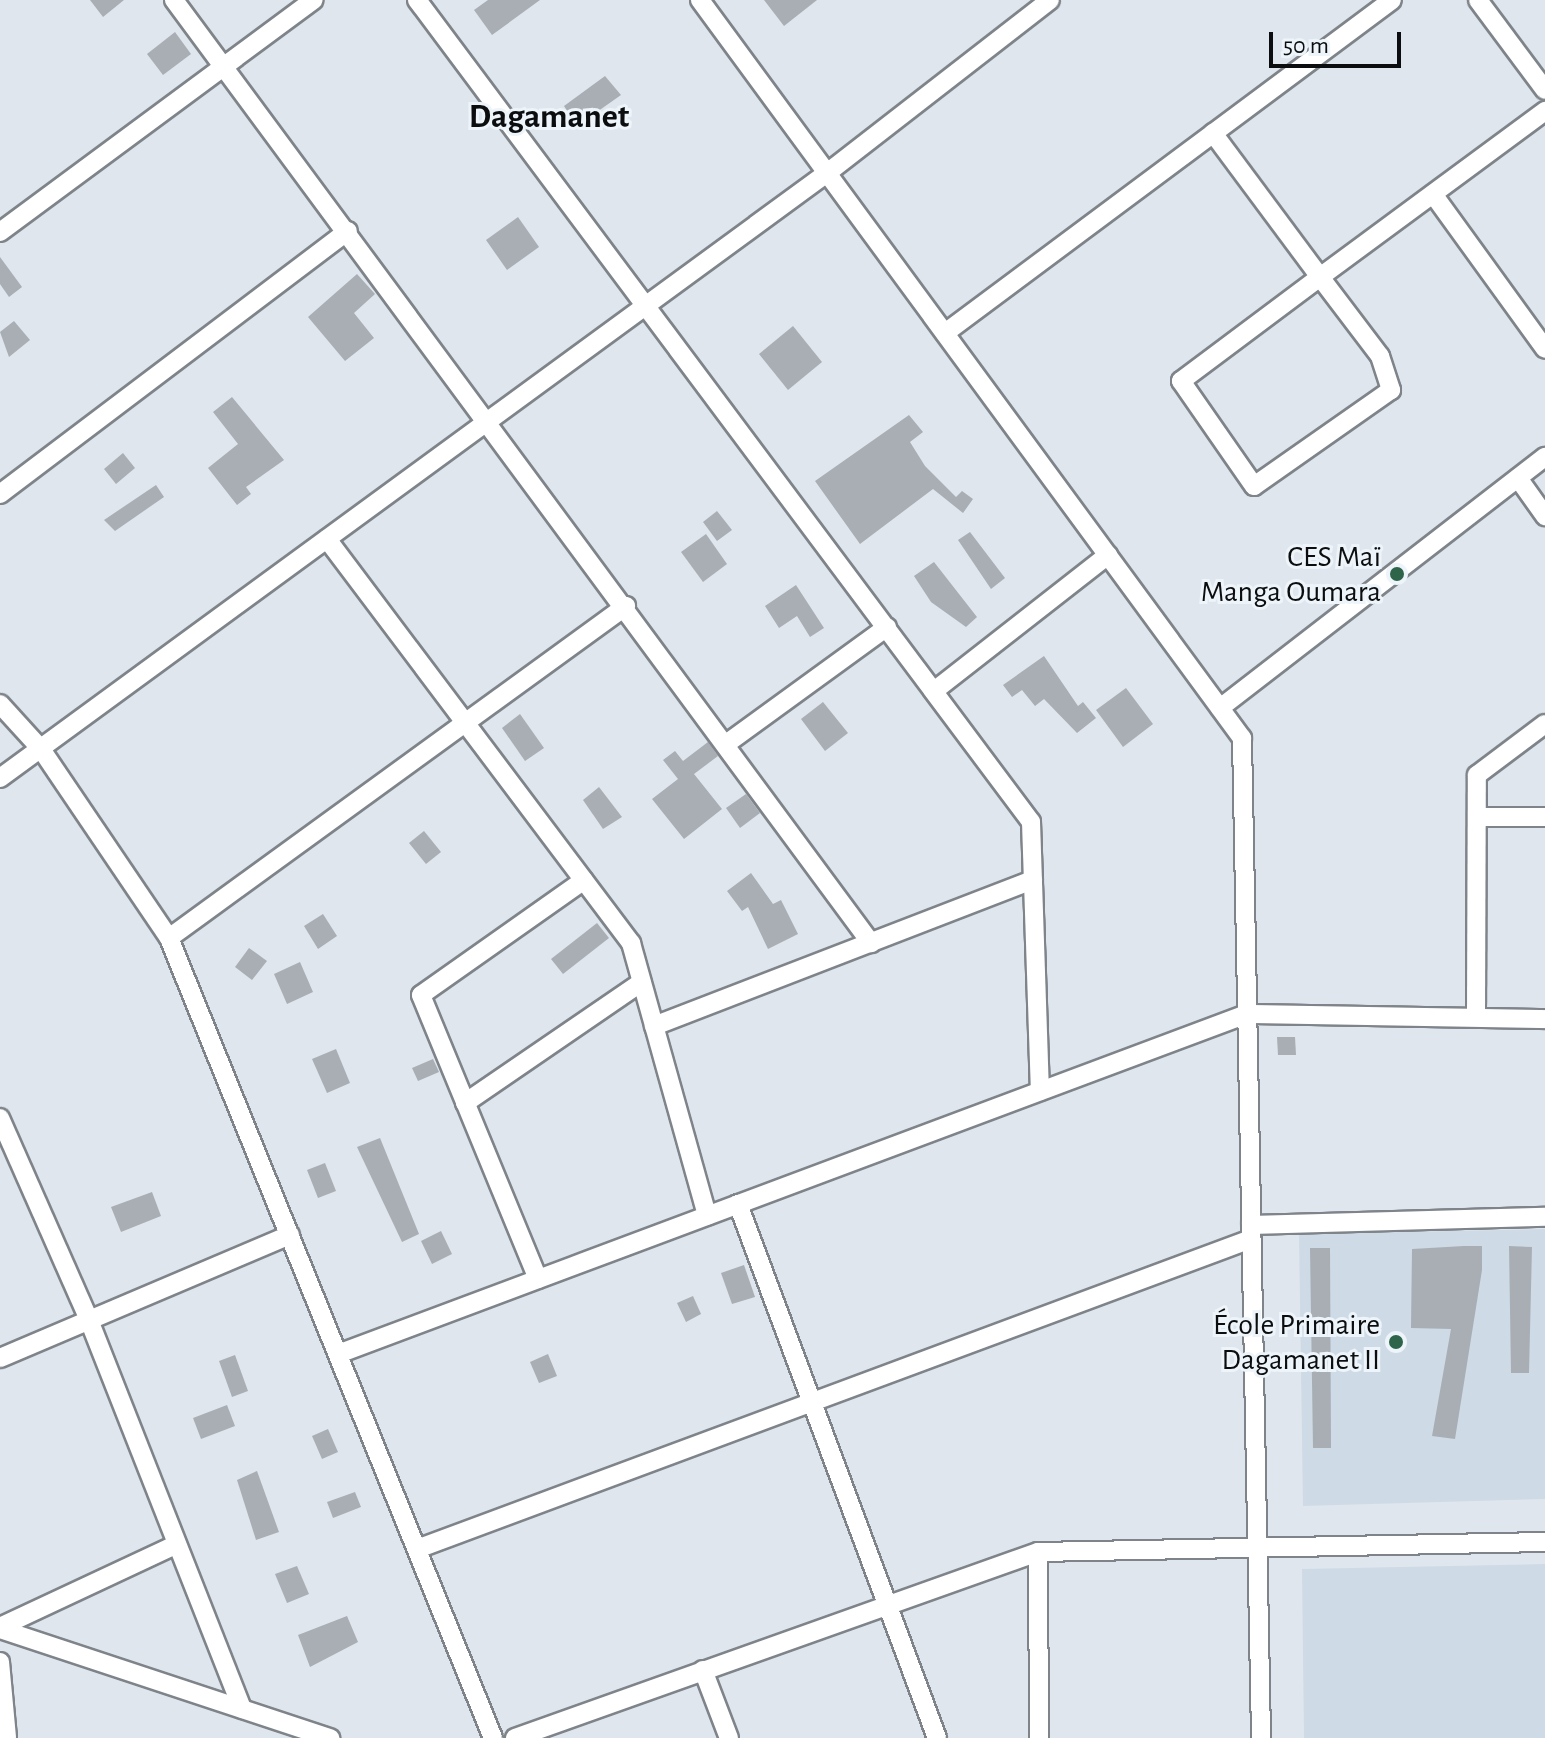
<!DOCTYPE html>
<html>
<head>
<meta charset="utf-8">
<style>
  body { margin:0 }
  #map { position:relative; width:1545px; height:1738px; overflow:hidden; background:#e0e6ed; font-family:"Alegreya Sans",sans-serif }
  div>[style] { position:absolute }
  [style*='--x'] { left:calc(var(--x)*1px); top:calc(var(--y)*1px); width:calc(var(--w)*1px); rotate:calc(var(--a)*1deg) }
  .built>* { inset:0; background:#cedae6 }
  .building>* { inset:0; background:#a8aeb4 }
  .roads { filter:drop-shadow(2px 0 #7e848a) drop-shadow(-2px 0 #7e848a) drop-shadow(0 2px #7e848a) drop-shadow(0 -2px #7e848a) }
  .minor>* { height:18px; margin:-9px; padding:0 9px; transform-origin:9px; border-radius:9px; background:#fff }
  .dots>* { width:22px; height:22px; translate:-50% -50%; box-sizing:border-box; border:4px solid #edf4fa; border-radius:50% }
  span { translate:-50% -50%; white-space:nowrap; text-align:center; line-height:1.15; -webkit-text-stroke:6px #edf4fa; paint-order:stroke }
  .poi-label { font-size:30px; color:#0b0d0f }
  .right { translate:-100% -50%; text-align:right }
  .quarter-label { font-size:34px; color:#0b0d0f; font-weight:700 }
  .scale { position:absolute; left:1269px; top:32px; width:132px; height:36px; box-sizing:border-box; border:4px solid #0b0d0f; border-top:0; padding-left:10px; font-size:24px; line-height:28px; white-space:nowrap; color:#0b0d0f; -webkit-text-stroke:6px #edf4fa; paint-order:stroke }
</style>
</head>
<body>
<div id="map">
  <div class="built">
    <i style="clip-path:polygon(1545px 1229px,1545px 1499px,1303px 1506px,1299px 1234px)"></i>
    <i style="clip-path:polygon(1545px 1564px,1545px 1738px,1304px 1738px,1302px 1569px)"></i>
  </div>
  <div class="building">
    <i style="clip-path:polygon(90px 0,124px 0,103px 17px)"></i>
    <i style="clip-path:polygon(488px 0,540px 0,492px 35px,474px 10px)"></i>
    <i style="clip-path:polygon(764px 0,817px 0,784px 26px)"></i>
    <i style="clip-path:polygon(175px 32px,191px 54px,163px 75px,147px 54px)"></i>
    <i style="clip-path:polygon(605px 76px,621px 95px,577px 126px,564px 106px)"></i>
    <i style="clip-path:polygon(518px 217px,539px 247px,507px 270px,486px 240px)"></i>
    <i style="clip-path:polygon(0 257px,22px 287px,9px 297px,0 284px)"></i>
    <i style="clip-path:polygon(357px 274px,375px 294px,354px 313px,374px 338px,345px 361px,308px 317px)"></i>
    <i style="clip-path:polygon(14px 321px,30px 340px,9px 357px,0 332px)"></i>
    <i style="clip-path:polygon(793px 326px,822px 362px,788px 390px,759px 354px)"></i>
    <i style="clip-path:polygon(232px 397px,284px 460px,246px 487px,251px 494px,237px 505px,208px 468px,238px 444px,213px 412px)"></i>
    <i style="clip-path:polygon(909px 415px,923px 432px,910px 442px,925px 466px,956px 497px,962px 491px,973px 499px,963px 513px,933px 489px,860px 544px,815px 481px)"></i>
    <i style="clip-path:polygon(123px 453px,135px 468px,116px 484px,104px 469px)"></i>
    <i style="clip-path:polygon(156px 485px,164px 497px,115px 531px,104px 520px)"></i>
    <i style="clip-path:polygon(717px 511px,732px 530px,717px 541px,703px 522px)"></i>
    <i style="clip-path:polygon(970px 532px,1005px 578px,991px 589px,958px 540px)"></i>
    <i style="clip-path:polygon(706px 534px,727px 564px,703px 582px,681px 552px)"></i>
    <i style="clip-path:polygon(934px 562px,977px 617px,966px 627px,931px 602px,914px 576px)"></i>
    <i style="clip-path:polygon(796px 585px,824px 628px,810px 637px,797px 616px,779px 628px,765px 606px)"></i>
    <i style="clip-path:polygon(1044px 656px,1078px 706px,1083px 702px,1096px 718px,1077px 733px,1044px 699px,1035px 706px,1022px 690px,1012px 697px,1003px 685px)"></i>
    <i style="clip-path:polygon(1126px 688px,1153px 724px,1123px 747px,1096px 710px)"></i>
    <i style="clip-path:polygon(823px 702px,848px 733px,825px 751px,801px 719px)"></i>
    <i style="clip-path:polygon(520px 714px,544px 748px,525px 761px,502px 728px)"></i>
    <i style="clip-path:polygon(708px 742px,718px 756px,694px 774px,722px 809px,684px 839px,652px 799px,678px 779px,663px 760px,675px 751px,683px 761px)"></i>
    <i style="clip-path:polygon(599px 787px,622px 817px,603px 829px,583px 800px)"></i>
    <i style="clip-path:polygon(746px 794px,760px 813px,740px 828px,726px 808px)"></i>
    <i style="clip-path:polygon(424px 831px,441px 852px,426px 864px,409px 843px)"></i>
    <i style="clip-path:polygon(751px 873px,773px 904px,781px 900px,798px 934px,768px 949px,748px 907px,742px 911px,727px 891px)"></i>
    <i style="clip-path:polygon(323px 914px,337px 936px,318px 949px,304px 926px)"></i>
    <i style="clip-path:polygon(597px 923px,609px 938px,563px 974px,551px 959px)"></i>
    <i style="clip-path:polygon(249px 948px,267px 961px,252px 980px,235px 967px)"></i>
    <i style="clip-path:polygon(300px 962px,313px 992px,287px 1004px,274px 974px)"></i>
    <i style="clip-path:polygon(1277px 1037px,1295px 1037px,1296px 1055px,1278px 1055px)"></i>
    <i style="clip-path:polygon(336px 1049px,350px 1083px,327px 1093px,312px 1059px)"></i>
    <i style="clip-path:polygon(433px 1059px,439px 1072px,418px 1081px,412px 1068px)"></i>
    <i style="clip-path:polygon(380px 1138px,419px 1234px,402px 1242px,357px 1147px)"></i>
    <i style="clip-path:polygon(325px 1163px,336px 1191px,318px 1198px,307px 1170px)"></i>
    <i style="clip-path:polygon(152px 1192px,161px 1216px,121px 1232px,111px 1207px)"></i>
    <i style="clip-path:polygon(441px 1231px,452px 1254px,432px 1264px,421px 1241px)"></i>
    <i style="clip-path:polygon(1464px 1246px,1482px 1246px,1482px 1270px,1455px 1439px,1432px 1436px,1451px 1329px,1411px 1328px,1412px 1249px)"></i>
    <i style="clip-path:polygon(1509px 1246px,1532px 1247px,1529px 1373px,1511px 1373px)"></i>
    <i style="clip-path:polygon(1310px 1248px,1330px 1248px,1331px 1448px,1313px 1448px)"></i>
    <i style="clip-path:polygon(744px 1265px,755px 1297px,732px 1304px,721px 1273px)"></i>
    <i style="clip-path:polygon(693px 1296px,701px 1314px,686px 1322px,677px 1303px)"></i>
    <i style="clip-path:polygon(548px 1354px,557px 1376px,539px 1383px,530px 1362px)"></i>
    <i style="clip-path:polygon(235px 1355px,248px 1391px,232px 1397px,219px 1361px)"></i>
    <i style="clip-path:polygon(227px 1405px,235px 1426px,201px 1439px,193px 1418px)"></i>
    <i style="clip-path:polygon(328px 1429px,338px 1452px,322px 1459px,312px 1436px)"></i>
    <i style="clip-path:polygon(257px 1471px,279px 1532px,256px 1540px,237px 1480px)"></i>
    <i style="clip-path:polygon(355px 1492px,361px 1507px,333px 1518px,327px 1502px)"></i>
    <i style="clip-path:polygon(297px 1566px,309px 1594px,287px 1603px,275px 1574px)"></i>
    <i style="clip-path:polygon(347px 1616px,358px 1642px,310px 1667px,298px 1635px)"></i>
  </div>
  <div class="roads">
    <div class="minor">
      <i style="--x:174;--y:0;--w:1173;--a:53.53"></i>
      <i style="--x:417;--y:0;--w:1026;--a:53.24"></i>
      <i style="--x:1031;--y:822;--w:269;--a:88.1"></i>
      <i style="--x:700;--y:0;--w:916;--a:53.71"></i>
      <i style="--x:1242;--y:738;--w:1000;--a:88.91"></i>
      <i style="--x:1478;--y:0;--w:112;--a:53.3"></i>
      <i style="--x:1213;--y:133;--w:179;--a:53.4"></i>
      <i style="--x:1320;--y:277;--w:99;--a:52.8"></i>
      <i style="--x:1380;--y:356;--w:36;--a:72"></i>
      <i style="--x:1391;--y:390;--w:167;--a:145"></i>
      <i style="--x:1254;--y:486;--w:128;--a:-124.8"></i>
      <i style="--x:1181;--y:381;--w:174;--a:-36.8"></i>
      <i style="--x:1320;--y:277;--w:280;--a:-36.4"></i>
      <i style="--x:1433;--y:194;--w:191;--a:54.1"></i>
      <i style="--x:0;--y:232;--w:390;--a:-36.5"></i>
      <i style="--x:945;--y:333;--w:557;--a:-36.68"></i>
      <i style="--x:1518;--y:478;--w:47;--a:54.6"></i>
      <i style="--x:0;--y:494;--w:436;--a:-37.1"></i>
      <i style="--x:327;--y:539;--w:506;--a:53.04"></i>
      <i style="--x:631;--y:943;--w:283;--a:74.4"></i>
      <i style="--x:934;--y:691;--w:221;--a:-38"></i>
      <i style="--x:0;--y:704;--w:61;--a:47.7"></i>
      <i style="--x:41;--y:749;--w:228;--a:55.9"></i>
      <i style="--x:169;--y:938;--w:863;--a:67.95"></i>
      <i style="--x:1220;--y:708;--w:411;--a:-37.7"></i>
      <i style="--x:726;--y:744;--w:199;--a:-36"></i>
      <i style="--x:0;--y:778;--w:1025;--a:-36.19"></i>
      <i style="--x:827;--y:173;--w:282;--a:-37.8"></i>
      <i style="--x:1477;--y:817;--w:68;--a:0"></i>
      <i style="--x:169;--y:938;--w:565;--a:-36"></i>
      <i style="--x:1476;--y:1017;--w:242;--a:-89.8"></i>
      <i style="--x:1477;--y:775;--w:85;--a:-36.9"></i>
      <i style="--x:654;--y:1026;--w:406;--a:-21.1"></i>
      <i style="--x:465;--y:1103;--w:214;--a:-34.4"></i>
      <i style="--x:0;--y:1118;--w:221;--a:66.2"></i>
      <i style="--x:89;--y:1320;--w:418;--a:68.5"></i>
      <i style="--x:738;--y:1204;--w:570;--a:69.56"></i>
      <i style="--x:1251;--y:1225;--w:294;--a:-1.6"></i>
      <i style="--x:538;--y:1279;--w:307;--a:-112.4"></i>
      <i style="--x:421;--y:995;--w:199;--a:-35.2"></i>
      <i style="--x:338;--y:1354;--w:971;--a:-20.51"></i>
      <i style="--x:1247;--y:1014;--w:298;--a:1"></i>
      <i style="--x:0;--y:1358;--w:315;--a:-23"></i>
      <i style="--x:417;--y:1549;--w:890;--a:-20.39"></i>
      <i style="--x:1038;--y:1552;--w:186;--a:89.7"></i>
      <i style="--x:0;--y:1627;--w:195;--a:-25.1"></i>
      <i style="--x:0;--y:1629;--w:348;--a:18.3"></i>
      <i style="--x:0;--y:1662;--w:76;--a:84.7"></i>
      <i style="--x:703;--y:1670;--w:73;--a:69.1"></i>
      <i style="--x:515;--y:1738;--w:555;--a:-19.58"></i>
      <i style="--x:1038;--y:1552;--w:507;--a:-1.13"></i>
    </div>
  </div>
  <div class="dots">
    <i style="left:1397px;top:574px;background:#2e644a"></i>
    <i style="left:1396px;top:1342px;background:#2e644a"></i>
  </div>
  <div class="poi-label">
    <span class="right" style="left:1381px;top:574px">CES Maï<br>Manga Oumara</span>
    <span class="right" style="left:1380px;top:1342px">École Primaire<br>Dagamanet II</span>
  </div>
  <div class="quarter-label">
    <span style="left:549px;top:118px">Dagamanet</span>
  </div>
  <div class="scale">50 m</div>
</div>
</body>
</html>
